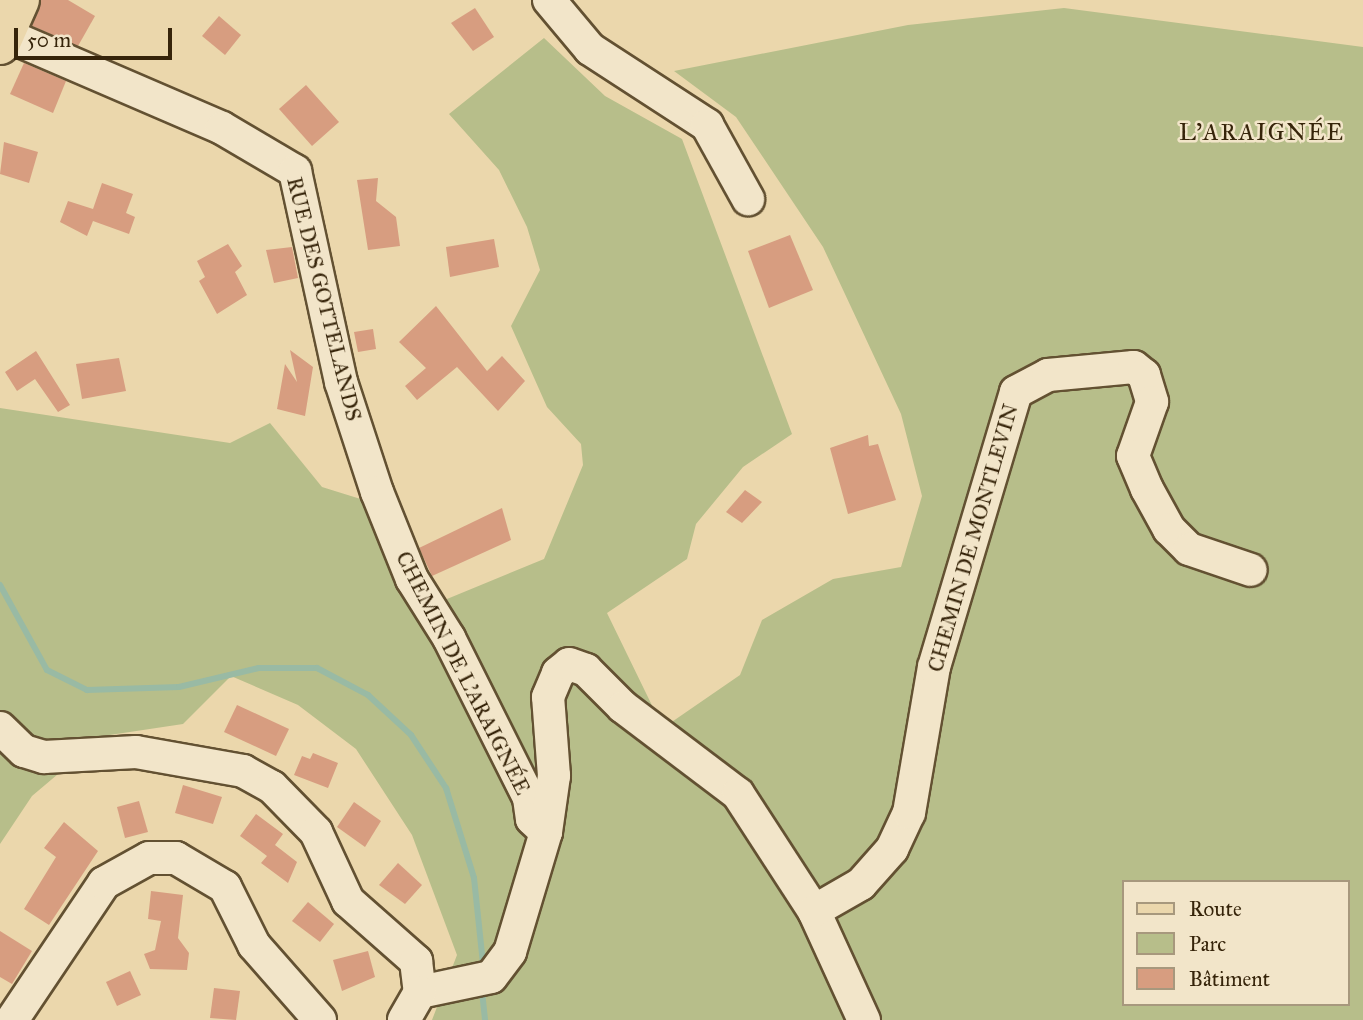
<!DOCTYPE html>
<html>
<head>
<meta charset="utf-8">
<style>
  body { margin:0 }
  #map { position:relative; width:1363px; height:1020px; overflow:hidden; background:#ebd7ac; font-family:"IM FELL Great Primer",serif }
  div>[style] { position:absolute }
  [style*='--x'] { left:calc(var(--x)*1px); top:calc(var(--y)*1px); width:calc(var(--w)*1px); rotate:calc(var(--a)*1deg) }
  .green>* { inset:0; background:#b7be8a }
  .stream>* { height:6px; margin:-3px; padding:0 3px; transform-origin:3px; border-radius:3px; background:#99baa4 }
  .building>* { inset:0; background:#d79d80 }
  .roads { filter:drop-shadow(2px 0 #635132) drop-shadow(-2px 0 #635132) drop-shadow(0 2px #635132) drop-shadow(0 -2px #635132) }
  .minor>* { height:32px; margin:-16px; padding:0 16px; transform-origin:16px; border-radius:16px; background:#f2e5c9 }
  .major>* { height:38px; margin:-19px; padding:0 19px; transform-origin:19px; border-radius:19px; background:#ebd7ac }
  span { translate:-50% -50%; white-space:nowrap; text-align:center; line-height:1.15; -webkit-text-stroke:5px #f2e5c9; paint-order:stroke }
  .street-label { font-size:21px; color:#36240a }
  .neighbourhood-label { font-size:23px; color:#36240a; letter-spacing:2px }
  .legend { position:absolute; left:1122px; top:880px; width:228px; height:126px; box-sizing:border-box; background:#f2e5c9; border:2px solid #a7987d; margin:0; padding:9px 12px; list-style:none; font-size:21px; color:#36240a }
  .legend li { display:flex; align-items:center; gap:14px; height:35px }
  .legend b { width:35px; border:2px solid #a7987d }
  .scale { position:absolute; left:14px; top:28px; width:158px; height:32px; box-sizing:border-box; border:4px solid #36240a; border-top:0; padding-left:9px; font-size:21px; line-height:24px; white-space:nowrap; color:#36240a; -webkit-text-stroke:5px #f2e5c9; paint-order:stroke }
</style>
</head>
<body>
<div id="map">
  <div class="green">
    <i style="clip-path:polygon(evenodd,1064px 8px,1363px 47px,1363px 1020px,432px 1020px,457px 955px,412px 835px,356px 749px,298px 705px,231px 676px,183px 724px,103px 736px,32px 796px,0 844px,0 408px,230px 443px,270px 423px,322px 487px,367px 501px,430px 606px,544px 559px,583px 465px,581px 444px,547px 407px,511px 326px,540px 270px,527px 227px,499px 170px,449px 114px,544px 38px,605px 96px,682px 139px,792px 434px,743px 467px,696px 524px,687px 559px,607px 613px,663px 728px,740px 675px,762px 620px,833px 579px,901px 567px,922px 496px,901px 414px,823px 247px,736px 117px,674px 71px,908px 25px,1064px 8px,1123px 882px,1347px 882px,1347px 1004px,1123px 1004px,1123px 882px)"></i>
  </div>
  <div class="stream">
    <i style="--x:0;--y:585;--w:97;--a:61.1"></i>
    <i style="--x:47;--y:670;--w:45;--a:26.6"></i>
    <i style="--x:87;--y:690;--w:92;--a:-1.9"></i>
    <i style="--x:179;--y:687;--w:82;--a:-13.4"></i>
    <i style="--x:259;--y:668;--w:58;--a:0"></i>
    <i style="--x:317;--y:668;--w:58;--a:27.9"></i>
    <i style="--x:368;--y:695;--w:59;--a:42.9"></i>
    <i style="--x:411;--y:735;--w:64;--a:56.6"></i>
    <i style="--x:446;--y:788;--w:94;--a:72.7"></i>
    <i style="--x:474;--y:878;--w:85;--a:84"></i>
    <i style="--x:482;--y:991;--w:29;--a:84"></i>
  </div>
  <div class="building">
    <i style="clip-path:polygon(41px 0,68px 0,95px 16px,78px 46px,32px 26px)"></i>
    <i style="clip-path:polygon(475px 8px,494px 37px,473px 51px,451px 23px)"></i>
    <i style="clip-path:polygon(219px 16px,241px 35px,225px 55px,202px 36px)"></i>
    <i style="clip-path:polygon(24px 63px,66px 81px,53px 113px,10px 94px)"></i>
    <i style="clip-path:polygon(306px 85px,339px 122px,312px 146px,279px 109px)"></i>
    <i style="clip-path:polygon(4px 142px,38px 152px,29px 183px,0 174px)"></i>
    <i style="clip-path:polygon(378px 178px,376px 201px,396px 217px,400px 246px,368px 250px,357px 180px)"></i>
    <i style="clip-path:polygon(102px 183px,133px 194px,126px 213px,135px 217px,129px 234px,93px 221px,87px 236px,60px 222px,68px 201px,93px 209px)"></i>
    <i style="clip-path:polygon(790px 235px,813px 290px,769px 308px,748px 251px)"></i>
    <i style="clip-path:polygon(494px 239px,499px 267px,450px 277px,446px 247px)"></i>
    <i style="clip-path:polygon(228px 244px,242px 266px,235px 272px,247px 295px,217px 314px,199px 281px,205px 277px,197px 261px)"></i>
    <i style="clip-path:polygon(292px 247px,298px 278px,274px 283px,266px 250px)"></i>
    <i style="clip-path:polygon(436px 306px,487px 371px,502px 356px,525px 381px,498px 411px,457px 367px,417px 400px,405px 386px,426px 368px,399px 342px)"></i>
    <i style="clip-path:polygon(373px 329px,376px 349px,358px 352px,354px 332px)"></i>
    <i style="clip-path:polygon(290px 350px,313px 367px,305px 416px,277px 409px,285px 364px,297px 382px)"></i>
    <i style="clip-path:polygon(36px 351px,70px 405px,58px 412px,35px 379px,17px 391px,5px 372px)"></i>
    <i style="clip-path:polygon(119px 358px,126px 391px,82px 399px,76px 364px)"></i>
    <i style="clip-path:polygon(868px 435px,869px 446px,878px 444px,896px 500px,848px 514px,830px 448px)"></i>
    <i style="clip-path:polygon(745px 490px,762px 502px,742px 523px,726px 512px)"></i>
    <i style="clip-path:polygon(502px 508px,511px 540px,432px 576px,419px 548px)"></i>
    <i style="clip-path:polygon(237px 705px,289px 729px,276px 756px,224px 732px)"></i>
    <i style="clip-path:polygon(313px 753px,338px 763px,328px 788px,294px 775px,302px 756px,310px 759px)"></i>
    <i style="clip-path:polygon(183px 785px,222px 797px,213px 824px,175px 813px)"></i>
    <i style="clip-path:polygon(139px 801px,148px 832px,125px 838px,117px 807px)"></i>
    <i style="clip-path:polygon(354px 802px,381px 821px,365px 847px,337px 827px)"></i>
    <i style="clip-path:polygon(256px 814px,283px 834px,275px 845px,297px 862px,288px 883px,261px 863px,267px 856px,240px 836px)"></i>
    <i style="clip-path:polygon(64px 822px,98px 851px,49px 925px,24px 909px,56px 857px,44px 848px)"></i>
    <i style="clip-path:polygon(398px 863px,422px 885px,405px 904px,379px 885px)"></i>
    <i style="clip-path:polygon(151px 891px,183px 895px,178px 938px,189px 953px,187px 970px,150px 969px,144px 954px,155px 950px,161px 921px,148px 919px)"></i>
    <i style="clip-path:polygon(308px 902px,334px 924px,320px 942px,292px 921px)"></i>
    <i style="clip-path:polygon(0 931px,32px 951px,12px 984px,0 977px)"></i>
    <i style="clip-path:polygon(368px 951px,375px 977px,342px 991px,333px 960px)"></i>
    <i style="clip-path:polygon(130px 971px,141px 995px,117px 1006px,106px 982px)"></i>
    <i style="clip-path:polygon(214px 988px,240px 991px,236px 1020px,210px 1018px)"></i>
  </div>
  <div class="roads">
    <div class="minor">
      <i style="--x:549;--y:0;--w:64;--a:50.1"></i>
      <i style="--x:590;--y:49;--w:140;--a:33"></i>
      <i style="--x:707;--y:125;--w:85;--a:61"></i>
      <i style="--x:4;--y:34;--w:237;--a:23.3"></i>
      <i style="--x:222;--y:128;--w:85;--a:30.5"></i>
      <i style="--x:295;--y:171;--w:216;--a:77.7"></i>
      <i style="--x:341;--y:382;--w:116;--a:71.9"></i>
      <i style="--x:377;--y:492;--w:94;--a:68.1"></i>
      <i style="--x:412;--y:579;--w:70;--a:57.9"></i>
      <i style="--x:449;--y:638;--w:179;--a:63.4"></i>
      <i style="--x:529;--y:798;--w:21;--a:82"></i>
      <i style="--x:532;--y:819;--w:19;--a:43"></i>
      <i style="--x:546;--y:832;--w:125;--a:106.7"></i>
      <i style="--x:510;--y:952;--w:31;--a:127"></i>
      <i style="--x:491;--y:977;--w:73;--a:168.1"></i>
      <i style="--x:0;--y:728;--w:33;--a:44"></i>
      <i style="--x:24;--y:751;--w:21;--a:17"></i>
      <i style="--x:44;--y:757;--w:92;--a:-3.1"></i>
      <i style="--x:136;--y:752;--w:109;--a:10.1"></i>
      <i style="--x:243;--y:771;--w:33;--a:29"></i>
      <i style="--x:272;--y:787;--w:63;--a:45.6"></i>
      <i style="--x:316;--y:832;--w:76;--a:65.1"></i>
      <i style="--x:348;--y:901;--w:91;--a:41.4"></i>
      <i style="--x:416;--y:961;--w:31;--a:83"></i>
      <i style="--x:420;--y:992;--w:32;--a:120"></i>
      <i style="--x:546;--y:832;--w:57;--a:-81.9"></i>
      <i style="--x:554;--y:776;--w:79;--a:-94.3"></i>
      <i style="--x:548;--y:697;--w:26;--a:-67"></i>
      <i style="--x:558;--y:673;--w:14;--a:-39"></i>
      <i style="--x:569;--y:664;--w:18;--a:19"></i>
      <i style="--x:586;--y:670;--w:52;--a:45"></i>
      <i style="--x:623;--y:707;--w:144;--a:37.1"></i>
      <i style="--x:738;--y:794;--w:140;--a:57"></i>
      <i style="--x:814;--y:911;--w:120;--a:65.4"></i>
      <i style="--x:814;--y:911;--w:54;--a:-29.9"></i>
      <i style="--x:861;--y:884;--w:47;--a:-48.5"></i>
      <i style="--x:892;--y:849;--w:40;--a:-65"></i>
      <i style="--x:909;--y:813;--w:148;--a:-80.3"></i>
      <i style="--x:934;--y:667;--w:287;--a:-73.4"></i>
      <i style="--x:1016;--y:392;--w:36;--a:-28"></i>
      <i style="--x:1048;--y:375;--w:86;--a:-5.3"></i>
      <i style="--x:1134;--y:367;--w:13;--a:39"></i>
      <i style="--x:1144;--y:375;--w:28;--a:73"></i>
      <i style="--x:1152;--y:402;--w:57;--a:109.4"></i>
      <i style="--x:1133;--y:456;--w:36;--a:67"></i>
      <i style="--x:1147;--y:489;--w:46;--a:61.2"></i>
      <i style="--x:1169;--y:529;--w:28;--a:45"></i>
      <i style="--x:1189;--y:549;--w:65;--a:18.7"></i>
      <i style="--x:12;--y:1020;--w:165;--a:-56.1"></i>
      <i style="--x:104;--y:883;--w:51;--a:-29.1"></i>
      <i style="--x:149;--y:858;--w:27;--a:0"></i>
      <i style="--x:176;--y:858;--w:57;--a:30.6"></i>
      <i style="--x:225;--y:887;--w:65;--a:63.4"></i>
      <i style="--x:254;--y:945;--w:100;--a:48.7"></i>
    </div>
    <div class="major">
      <i style="--x:0;--y:45;--w:49;--a:-66"></i>
    </div>
  </div>
  <div class="street-label">
    <span style="left:324px;top:299px;rotate:76deg">RUE DES GOTTELANDS</span>
    <span style="left:973px;top:538px;rotate:-74deg">CHEMIN DE MONTLEVIN</span>
    <span style="left:463px;top:673px;rotate:63deg">CHEMIN DE L'ARAIGNÉE</span>
  </div>
  <div class="neighbourhood-label">
    <span style="left:1262px;top:132px">L'ARAIGNÉE</span>
  </div>
  <ul class="legend">
  <li><b style="height:9px;background:#ebd7ac"></b>Route</li>
  <li><b style="height:19px;background:#b7be8a"></b>Parc</li>
  <li><b style="height:19px;background:#d79d80"></b>Bâtiment</li>
  </ul>
  <div class="scale">50 m</div>
</div>
</body>
</html>
